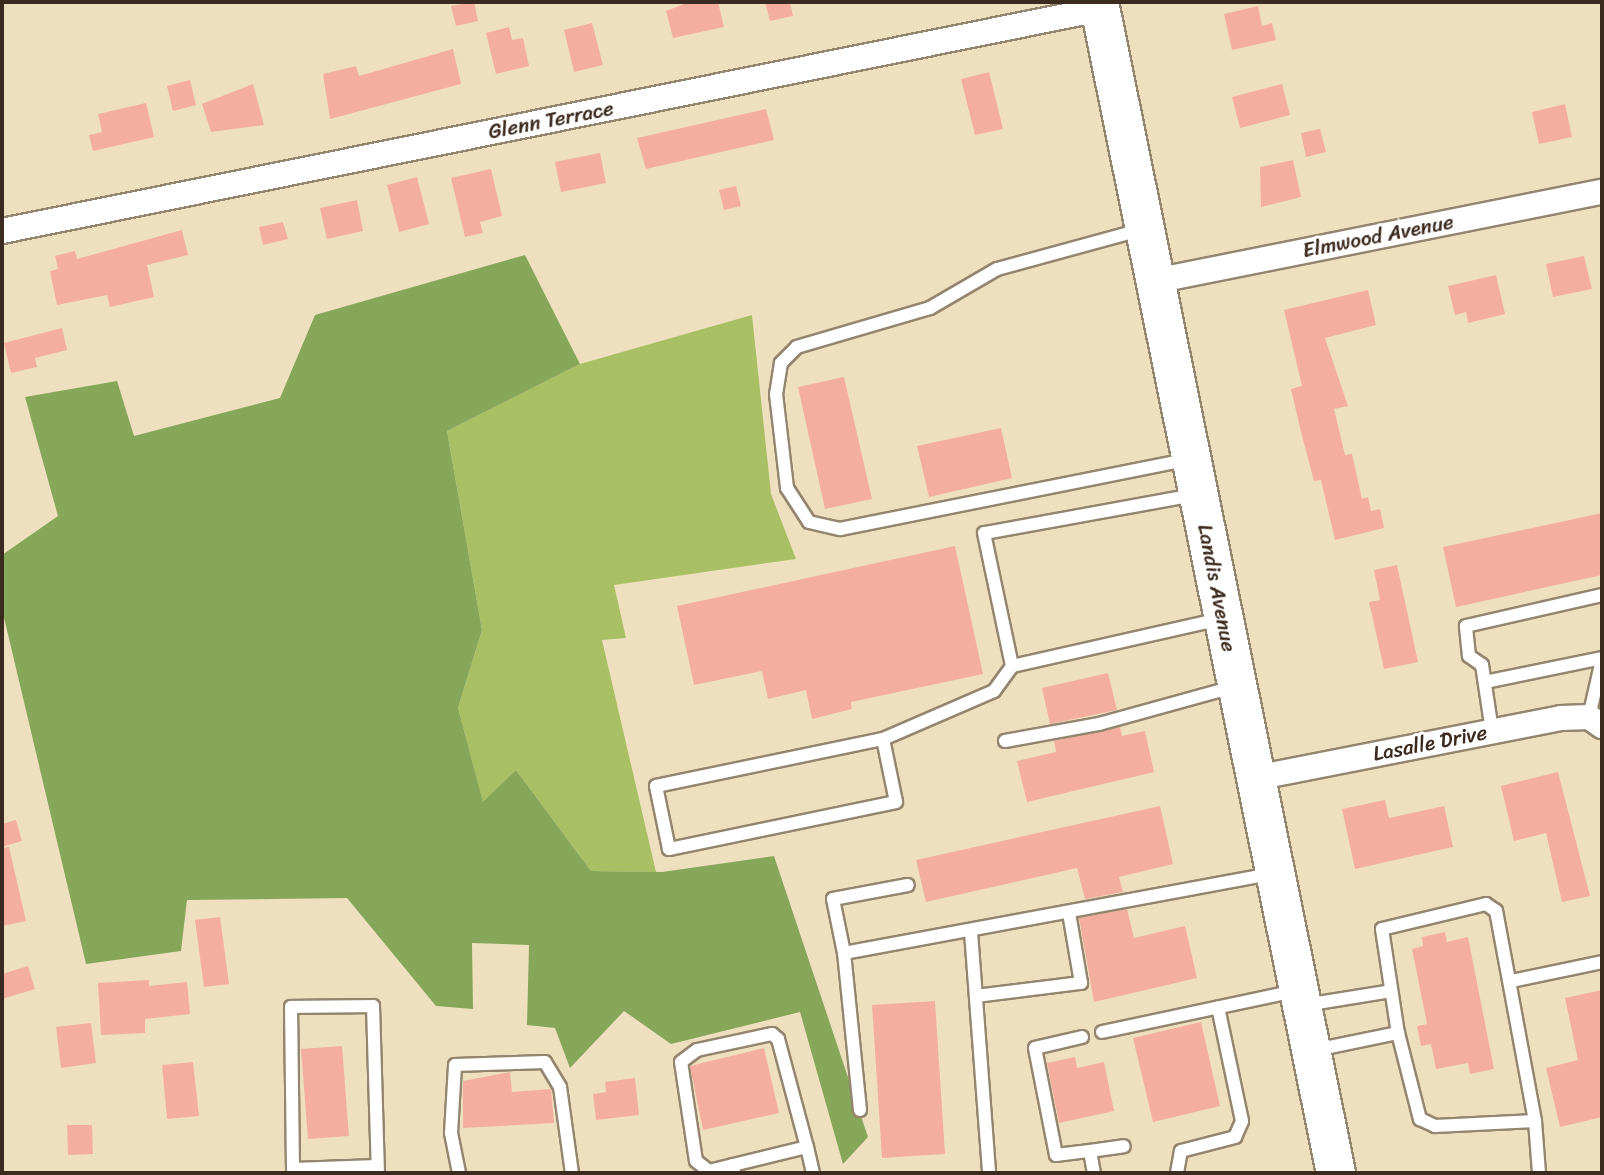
<!DOCTYPE html>
<html>
<head>
<meta charset="utf-8">
<style>
  body { margin:0 }
  #map { position:relative; width:1604px; height:1175px; overflow:hidden; background:#eee0bf; font-family:Sriracha,sans-serif }
  div>[style] { position:absolute }
  [style*='--x'] { left:calc(var(--x)*1px); top:calc(var(--y)*1px); width:calc(var(--w)*1px); rotate:calc(var(--a)*1deg) }
  .green>* { inset:0; background:#a8bf64 }
  .forest>* { inset:0; background:#86a65a }
  .building>* { inset:0; background:#f3aea0 }
  .roads { filter:drop-shadow(2px 0 #94856e) drop-shadow(-2px 0 #94856e) drop-shadow(0 2px #94856e) drop-shadow(0 -2px #94856e) }
  .service>* { height:12px; margin:-6px; padding:0 6px; transform-origin:6px; border-radius:6px; background:#fff }
  .minor>* { height:24px; margin:-12px; padding:0 12px; transform-origin:12px; border-radius:12px; background:#fff }
  .primary>* { height:38px; margin:-19px; padding:0 19px; transform-origin:19px; border-radius:19px; background:#fff }
  span { translate:-50% -50%; white-space:nowrap; text-align:center; line-height:1.15; -webkit-text-stroke:6px #fff; paint-order:stroke }
  .street-label { font-size:21px; color:#3b2a1e }
  .frame { position:absolute; inset:0; border:4px solid #3b2a1e; pointer-events:none }
</style>
</head>
<body>
<div id="map">
  <div class="green">
    <i style="clip-path:polygon(752px 315px,771px 494px,796px 559px,614px 585px,626px 638px,602px 640px,656px 872px,591px 871px,516px 770px,483px 803px,458px 708px,482px 630px,447px 431px,580px 364px)"></i>
  </div>
  <div class="forest">
    <i style="clip-path:polygon(525px 255px,580px 364px,447px 431px,482px 630px,458px 708px,483px 802px,516px 770px,591px 871px,662px 872px,774px 856px,868px 1137px,843px 1164px,800px 1012px,671px 1044px,624px 1011px,570px 1068px,555px 1028px,527px 1025px,529px 945px,472px 943px,473px 1009px,436px 1006px,347px 898px,187px 900px,181px 951px,86px 964px,2px 609px,2px 555px,58px 516px,25px 397px,117px 381px,134px 436px,280px 398px,315px 315px)"></i>
  </div>
  <div class="building">
    <i style="clip-path:polygon(474px 2px,478px 21px,456px 26px,451px 6px)"></i>
    <i style="clip-path:polygon(689px 2px,718px 2px,724px 27px,673px 38px,666px 11px)"></i>
    <i style="clip-path:polygon(765px 2px,790px 2px,793px 16px,770px 21px)"></i>
    <i style="clip-path:polygon(1258px 6px,1262px 26px,1272px 23px,1276px 40px,1232px 50px,1224px 14px)"></i>
    <i style="clip-path:polygon(592px 23px,603px 65px,574px 72px,564px 30px)"></i>
    <i style="clip-path:polygon(509px 27px,512px 40px,523px 38px,529px 66px,496px 74px,486px 33px)"></i>
    <i style="clip-path:polygon(453px 49px,461px 84px,330px 119px,323px 74px,356px 66px,359px 76px)"></i>
    <i style="clip-path:polygon(989px 72px,1003px 129px,975px 135px,961px 79px)"></i>
    <i style="clip-path:polygon(190px 80px,196px 105px,173px 111px,167px 86px)"></i>
    <i style="clip-path:polygon(253px 84px,264px 125px,211px 132px,202px 104px)"></i>
    <i style="clip-path:polygon(1282px 84px,1290px 115px,1240px 128px,1232px 97px)"></i>
    <i style="clip-path:polygon(146px 103px,154px 137px,93px 151px,89px 135px,102px 132px,98px 114px)"></i>
    <i style="clip-path:polygon(1565px 104px,1572px 137px,1539px 144px,1532px 112px)"></i>
    <i style="clip-path:polygon(766px 109px,774px 140px,646px 169px,637px 138px)"></i>
    <i style="clip-path:polygon(1320px 129px,1326px 152px,1306px 157px,1301px 133px)"></i>
    <i style="clip-path:polygon(600px 153px,606px 183px,561px 192px,555px 162px)"></i>
    <i style="clip-path:polygon(1293px 160px,1301px 197px,1261px 207px,1260px 167px)"></i>
    <i style="clip-path:polygon(491px 169px,502px 216px,480px 222px,483px 233px,465px 237px,451px 178px)"></i>
    <i style="clip-path:polygon(417px 177px,429px 224px,399px 232px,387px 185px)"></i>
    <i style="clip-path:polygon(736px 186px,741px 206px,724px 210px,719px 190px)"></i>
    <i style="clip-path:polygon(357px 200px,363px 231px,327px 239px,320px 208px)"></i>
    <i style="clip-path:polygon(283px 222px,288px 239px,263px 245px,259px 227px)"></i>
    <i style="clip-path:polygon(182px 230px,188px 255px,147px 265px,154px 297px,110px 307px,107px 295px,57px 305px,50px 271px,58px 269px,55px 256px,75px 251px,77px 259px)"></i>
    <i style="clip-path:polygon(1584px 256px,1592px 289px,1553px 297px,1546px 264px)"></i>
    <i style="clip-path:polygon(1496px 275px,1505px 314px,1468px 323px,1466px 312px,1455px 315px,1448px 286px)"></i>
    <i style="clip-path:polygon(1368px 290px,1376px 325px,1325px 338px,1348px 406px,1334px 409px,1345px 455px,1352px 454px,1362px 499px,1368px 497px,1371px 511px,1380px 509px,1384px 528px,1335px 540px,1321px 480px,1314px 481px,1301px 432px,1291px 389px,1302px 386px,1284px 310px)"></i>
    <i style="clip-path:polygon(62px 328px,67px 350px,35px 358px,37px 367px,11px 373px,4px 343px)"></i>
    <i style="clip-path:polygon(844px 377px,872px 499px,825px 509px,798px 387px)"></i>
    <i style="clip-path:polygon(1001px 428px,1012px 478px,929px 497px,917px 446px)"></i>
    <i style="clip-path:polygon(1602px 513px,1602px 575px,1456px 607px,1443px 547px)"></i>
    <i style="clip-path:polygon(955px 546px,983px 674px,851px 702px,852px 709px,812px 719px,806px 690px,768px 699px,762px 671px,694px 685px,677px 606px)"></i>
    <i style="clip-path:polygon(1397px 565px,1418px 662px,1384px 669px,1369px 602px,1380px 600px,1374px 570px)"></i>
    <i style="clip-path:polygon(1108px 673px,1117px 710px,1050px 724px,1042px 688px)"></i>
    <i style="clip-path:polygon(1120px 727px,1122px 736px,1145px 731px,1154px 772px,1027px 802px,1017px 761px,1056px 752px,1054px 741px)"></i>
    <i style="clip-path:polygon(1558px 772px,1590px 896px,1562px 902px,1546px 833px,1514px 841px,1501px 786px)"></i>
    <i style="clip-path:polygon(1385px 800px,1389px 818px,1444px 806px,1453px 847px,1355px 869px,1342px 809px)"></i>
    <i style="clip-path:polygon(1160px 806px,1173px 864px,1119px 877px,1123px 892px,1085px 899px,1077px 868px,926px 902px,916px 860px)"></i>
    <i style="clip-path:polygon(16px 820px,22px 841px,2px 847px,2px 824px)"></i>
    <i style="clip-path:polygon(9px 847px,26px 921px,2px 926px,2px 848px)"></i>
    <i style="clip-path:polygon(1127px 909px,1134px 938px,1185px 926px,1197px 978px,1094px 1002px,1079px 918px)"></i>
    <i style="clip-path:polygon(220px 917px,229px 984px,204px 987px,195px 920px)"></i>
    <i style="clip-path:polygon(1445px 932px,1447px 942px,1468px 937px,1494px 1069px,1470px 1074px,1468px 1063px,1436px 1069px,1431px 1044px,1421px 1046px,1417px 1026px,1427px 1024px,1412px 949px,1423px 946px,1422px 937px)"></i>
    <i style="clip-path:polygon(28px 966px,35px 989px,2px 999px,2px 974px)"></i>
    <i style="clip-path:polygon(149px 980px,149px 986px,187px 982px,190px 1014px,145px 1019px,145px 1033px,101px 1035px,98px 983px)"></i>
    <i style="clip-path:polygon(1602px 990px,1602px 1117px,1560px 1127px,1546px 1068px,1578px 1060px,1565px 998px)"></i>
    <i style="clip-path:polygon(935px 1001px,945px 1154px,882px 1158px,872px 1005px)"></i>
    <i style="clip-path:polygon(1201px 1022px,1220px 1106px,1153px 1122px,1133px 1038px)"></i>
    <i style="clip-path:polygon(91px 1023px,96px 1063px,61px 1068px,56px 1027px)"></i>
    <i style="clip-path:polygon(342px 1046px,349px 1136px,308px 1139px,301px 1049px)"></i>
    <i style="clip-path:polygon(764px 1048px,779px 1113px,703px 1130px,690px 1066px)"></i>
    <i style="clip-path:polygon(1075px 1057px,1077px 1068px,1104px 1062px,1114px 1111px,1059px 1123px,1047px 1063px)"></i>
    <i style="clip-path:polygon(193px 1062px,199px 1116px,167px 1119px,162px 1065px)"></i>
    <i style="clip-path:polygon(510px 1072px,512px 1092px,551px 1089px,554px 1123px,463px 1128px,463px 1081px)"></i>
    <i style="clip-path:polygon(635px 1078px,639px 1115px,596px 1120px,593px 1094px,606px 1092px,605px 1082px)"></i>
    <i style="clip-path:polygon(67px 1125px,92px 1125px,93px 1154px,68px 1155px)"></i>
  </div>
  <div class="roads">
    <div class="service">
      <i style="--x:1140;--y:230;--w:148;--a:164.7"></i>
      <i style="--x:997;--y:269;--w:78;--a:149.8"></i>
      <i style="--x:930;--y:308;--w:139;--a:163.7"></i>
      <i style="--x:797;--y:347;--w:23;--a:135"></i>
      <i style="--x:781;--y:363;--w:31;--a:99"></i>
      <i style="--x:776;--y:394;--w:95;--a:83.3"></i>
      <i style="--x:787;--y:488;--w:40;--a:57.1"></i>
      <i style="--x:809;--y:522;--w:32;--a:13"></i>
      <i style="--x:840;--y:529;--w:353;--a:-11.3"></i>
      <i style="--x:1194;--y:495;--w:213;--a:169.7"></i>
      <i style="--x:984;--y:533;--w:136;--a:78.1"></i>
      <i style="--x:1012;--y:666;--w:214;--a:-12.7"></i>
      <i style="--x:1485;--y:682;--w:119;--a:-11.6"></i>
      <i style="--x:1589;--y:717;--w:58;--a:-77.2"></i>
      <i style="--x:1492;--y:731;--w:67;--a:-98.6"></i>
      <i style="--x:1482;--y:665;--w:16;--a:-145"></i>
      <i style="--x:1469;--y:656;--w:30;--a:-96"></i>
      <i style="--x:1466;--y:626;--w:139;--a:-12.8"></i>
      <i style="--x:883;--y:739;--w:64;--a:78.3"></i>
      <i style="--x:896;--y:802;--w:232;--a:168.3"></i>
      <i style="--x:669;--y:849;--w:64;--a:-101.7"></i>
      <i style="--x:656;--y:786;--w:232;--a:-11.7"></i>
      <i style="--x:883;--y:739;--w:121;--a:-23.4"></i>
      <i style="--x:994;--y:691;--w:31;--a:-54"></i>
      <i style="--x:1005;--y:741;--w:96;--a:-10.3"></i>
      <i style="--x:1099;--y:724;--w:139;--a:-15.4"></i>
      <i style="--x:971;--y:932;--w:242;--a:85.7"></i>
      <i style="--x:844;--y:953;--w:55;--a:-101.5"></i>
      <i style="--x:833;--y:899;--w:76;--a:-10.6"></i>
      <i style="--x:1512;--y:981;--w:92;--a:-11.9"></i>
      <i style="--x:976;--y:996;--w:106;--a:-7.1"></i>
      <i style="--x:1081;--y:983;--w:71;--a:-99.7"></i>
      <i style="--x:1305;--y:1005;--w:87;--a:-9.2"></i>
      <i style="--x:1102;--y:1032;--w:197;--a:-12"></i>
      <i style="--x:1082;--y:1037;--w:48;--a:166.8"></i>
      <i style="--x:1035;--y:1048;--w:109;--a:78.9"></i>
      <i style="--x:1056;--y:1155;--w:34;--a:-7"></i>
      <i style="--x:1090;--y:1151;--w:22;--a:80"></i>
      <i style="--x:1315;--y:1050;--w:85;--a:-11.6"></i>
      <i style="--x:860;--y:1110;--w:158;--a:-95.8"></i>
      <i style="--x:844;--y:953;--w:433;--a:-10.5"></i>
      <i style="--x:1535;--y:1121;--w:214;--a:-100.5"></i>
      <i style="--x:1496;--y:911;--w:12;--a:-145"></i>
      <i style="--x:1486;--y:904;--w:107;--a:166.5"></i>
      <i style="--x:1382;--y:929;--w:105;--a:81.3"></i>
      <i style="--x:1398;--y:1033;--w:89;--a:75.7"></i>
      <i style="--x:1420;--y:1119;--w:17;--a:25"></i>
      <i style="--x:1435;--y:1126;--w:100;--a:-2.9"></i>
      <i style="--x:1535;--y:1121;--w:52;--a:85.6"></i>
      <i style="--x:1090;--y:1151;--w:34;--a:-8"></i>
      <i style="--x:733;--y:1165;--w:25;--a:166"></i>
      <i style="--x:709;--y:1171;--w:16;--a:-142"></i>
      <i style="--x:696;--y:1161;--w:100;--a:-98.6"></i>
      <i style="--x:681;--y:1062;--w:20;--a:-37"></i>
      <i style="--x:697;--y:1050;--w:77;--a:-12"></i>
      <i style="--x:772;--y:1034;--w:8;--a:40"></i>
      <i style="--x:778;--y:1039;--w:112;--a:75"></i>
      <i style="--x:377;--y:1166;--w:84;--a:178"></i>
      <i style="--x:293;--y:1169;--w:162;--a:-90.7"></i>
      <i style="--x:291;--y:1007;--w:82;--a:-0.7"></i>
      <i style="--x:373;--y:1006;--w:167;--a:88.3"></i>
      <i style="--x:459;--y:1173;--w:41;--a:-101.3"></i>
      <i style="--x:451;--y:1133;--w:68;--a:-86.6"></i>
      <i style="--x:455;--y:1065;--w:90;--a:-1.9"></i>
      <i style="--x:545;--y:1062;--w:29;--a:59"></i>
      <i style="--x:560;--y:1087;--w:87;--a:82.1"></i>
      <i style="--x:734;--y:1173;--w:8;--a:-97"></i>
      <i style="--x:733;--y:1165;--w:76;--a:-13.7"></i>
      <i style="--x:807;--y:1147;--w:27;--a:77"></i>
      <i style="--x:1177;--y:1173;--w:22;--a:-80"></i>
      <i style="--x:1181;--y:1151;--w:56;--a:-14.5"></i>
      <i style="--x:1235;--y:1137;--w:17;--a:-66"></i>
      <i style="--x:1242;--y:1121;--w:116;--a:-101.9"></i>
    </div>
    <div class="minor">
      <i style="--x:2;--y:231;--w:1120;--a:-11.43"></i>
      <i style="--x:1155;--y:281;--w:456;--a:-11.3"></i>
      <i style="--x:1255;--y:778;--w:312;--a:-11.1"></i>
      <i style="--x:1561;--y:718;--w:28;--a:-2"></i>
      <i style="--x:1589;--y:717;--w:16;--a:35"></i>
    </div>
    <div class="primary">
      <i style="--x:1099;--y:2;--w:1195;--a:78.56"></i>
    </div>
  </div>
  <div class="street-label">
    <span style="left:551px;top:120px;rotate:-11deg">Glenn Terrace</span>
    <span style="left:1378px;top:236px;rotate:-11deg">Elmwood Avenue</span>
    <span style="left:1217px;top:588px;rotate:79deg">Landis Avenue</span>
    <span style="left:1430px;top:743px;rotate:-11deg">Lasalle Drive</span>
  </div>
  <div class="frame"></div>
</div>
</body>
</html>
